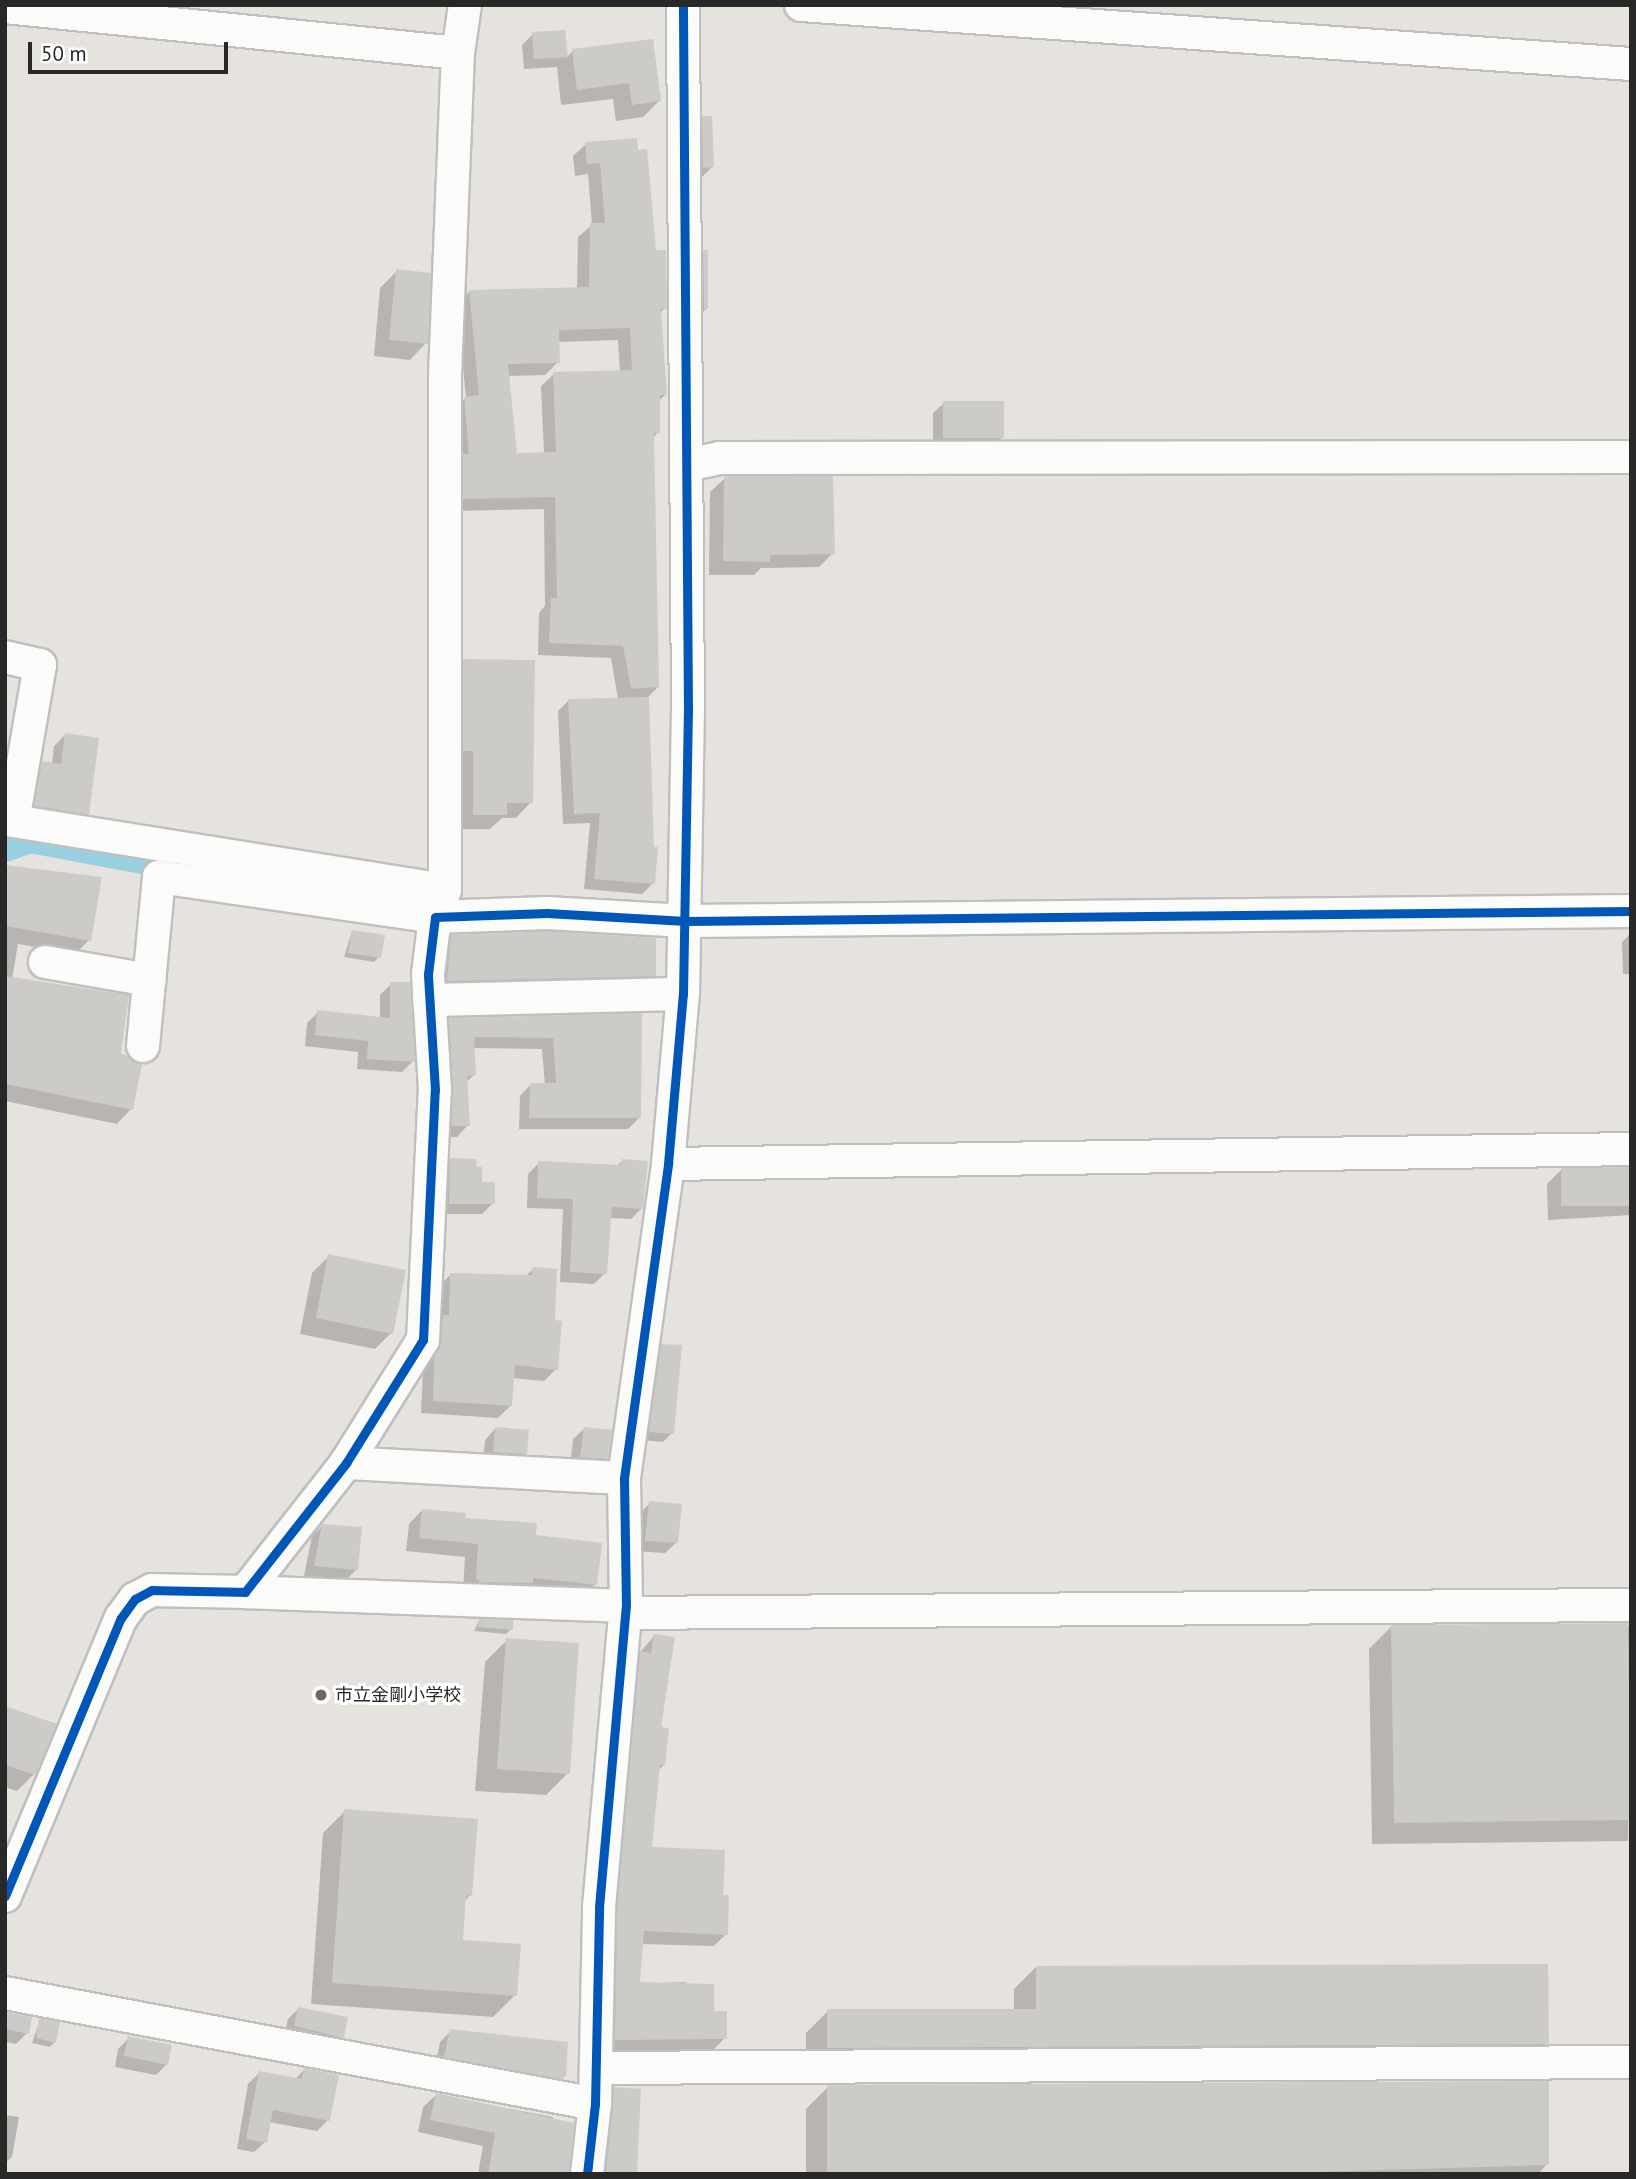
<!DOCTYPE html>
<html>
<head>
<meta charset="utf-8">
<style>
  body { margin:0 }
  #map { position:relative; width:1636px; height:2179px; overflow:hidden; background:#e6e2de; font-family:"PT Sans","Noto Sans JP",sans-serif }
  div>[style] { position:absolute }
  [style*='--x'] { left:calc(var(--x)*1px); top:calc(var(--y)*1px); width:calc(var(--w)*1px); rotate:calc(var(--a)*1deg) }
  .shadow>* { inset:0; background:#0003 }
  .canal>* { height:28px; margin:-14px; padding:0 14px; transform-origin:14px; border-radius:14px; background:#99d0e1 }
  .building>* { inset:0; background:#cdcbc8 }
  .roads { filter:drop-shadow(2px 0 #c0bfbf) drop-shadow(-2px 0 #c0bfbf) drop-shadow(0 2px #c0bfbf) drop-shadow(0 -2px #c0bfbf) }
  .street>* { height:32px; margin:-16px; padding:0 16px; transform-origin:16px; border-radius:16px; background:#fbfbfa }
  .cycleway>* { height:9px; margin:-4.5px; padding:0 4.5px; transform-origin:4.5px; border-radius:4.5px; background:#0057b8 }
  .dots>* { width:19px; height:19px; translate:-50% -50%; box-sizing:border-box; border:4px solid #fff; border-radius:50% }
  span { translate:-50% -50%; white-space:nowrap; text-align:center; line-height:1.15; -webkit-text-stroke:6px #fff; paint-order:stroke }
  .poi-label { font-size:18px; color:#282828 }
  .left { translate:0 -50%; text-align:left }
  .frame { position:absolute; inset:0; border:7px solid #282828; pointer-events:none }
  .scale { position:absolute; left:28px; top:42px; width:200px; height:32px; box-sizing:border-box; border:4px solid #282828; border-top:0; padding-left:9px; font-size:21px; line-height:24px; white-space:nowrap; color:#282828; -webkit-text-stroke:5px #fff; paint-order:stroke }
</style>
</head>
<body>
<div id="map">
  <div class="shadow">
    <i style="clip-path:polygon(564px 32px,566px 58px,573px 51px,652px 41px,659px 101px,643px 117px,616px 121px,613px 99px,561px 105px,557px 67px,524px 69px,522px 45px,533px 34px)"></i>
    <i style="clip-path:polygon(703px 118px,712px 167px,701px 178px,692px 178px,692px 128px)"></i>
    <i style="clip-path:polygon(evenodd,635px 140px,665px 308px,659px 314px,666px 394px,658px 402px,658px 432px,653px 438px,658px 687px,648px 697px,653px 883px,642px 894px,584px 889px,590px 823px,563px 824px,558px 711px,569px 700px,618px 699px,611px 658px,538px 655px,539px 613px,545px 606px,544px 509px,452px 511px,452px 411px,466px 398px,457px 304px,470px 291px,577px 289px,578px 237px,592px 225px,588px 174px,575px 176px,573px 156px,586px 144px,635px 140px,618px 340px,620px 372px,554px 374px,541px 386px,544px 454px,515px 455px,508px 376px,545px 375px,558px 362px,557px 342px,618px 340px)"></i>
    <i style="clip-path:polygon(704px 252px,706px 309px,695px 319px,693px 263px)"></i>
    <i style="clip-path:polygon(397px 271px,426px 343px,410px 360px,374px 356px,380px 288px)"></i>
    <i style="clip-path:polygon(944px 403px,1002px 438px,992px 448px,933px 448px,933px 413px)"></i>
    <i style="clip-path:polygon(725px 478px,833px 553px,819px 567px,761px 568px,754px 575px,709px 575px,710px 492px)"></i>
    <i style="clip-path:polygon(464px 661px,531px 802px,516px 818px,502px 818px,490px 829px,458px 829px,449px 676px)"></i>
    <i style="clip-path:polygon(65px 735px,87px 814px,76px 824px,24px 816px,32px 774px,43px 763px,52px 764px,54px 746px)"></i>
    <i style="clip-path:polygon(5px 867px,89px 940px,75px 954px,18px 944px,12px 979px,119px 1054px,131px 1109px,117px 1124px,5px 1101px)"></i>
    <i style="clip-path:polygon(352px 931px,379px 957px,374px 962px,344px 957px)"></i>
    <i style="clip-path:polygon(1631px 933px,1631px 974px,1623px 974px,1622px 942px)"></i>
    <i style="clip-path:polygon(452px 937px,654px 975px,644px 986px,437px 991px,442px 947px)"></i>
    <i style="clip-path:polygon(391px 984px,413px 1061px,402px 1072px,357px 1069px,358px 1052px,305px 1046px,307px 1023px,318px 1012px,380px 1019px,380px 995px)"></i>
    <i style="clip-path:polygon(640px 1015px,639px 1118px,628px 1129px,519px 1129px,520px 1096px,531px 1084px,545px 1085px,542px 1049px,473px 1048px,474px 1075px,465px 1083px,468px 1125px,457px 1137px,441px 1137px,439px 1031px,450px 1020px)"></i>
    <i style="clip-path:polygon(451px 1159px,480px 1184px,493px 1203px,482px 1214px,439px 1214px,440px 1170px)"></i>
    <i style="clip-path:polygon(622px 1161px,641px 1209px,631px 1219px,609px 1218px,605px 1273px,594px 1284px,560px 1282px,563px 1209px,527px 1208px,528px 1174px,539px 1163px,617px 1166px)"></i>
    <i style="clip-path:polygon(1631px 1167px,1631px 1215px,1548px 1220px,1547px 1184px,1561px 1170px)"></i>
    <i style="clip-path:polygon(329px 1256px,391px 1333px,375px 1349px,300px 1334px,312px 1273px)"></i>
    <i style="clip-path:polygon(533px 1269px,553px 1322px,556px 1369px,544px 1381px,512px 1378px,511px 1405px,498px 1418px,421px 1413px,423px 1370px,429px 1355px,438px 1287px,450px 1275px,525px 1277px)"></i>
    <i style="clip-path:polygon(662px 1346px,672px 1433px,663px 1442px,641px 1440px,653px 1354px)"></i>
    <i style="clip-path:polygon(495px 1429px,525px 1454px,514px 1464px,483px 1463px,485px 1440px)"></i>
    <i style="clip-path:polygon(584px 1429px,606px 1458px,596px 1469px,570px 1467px,573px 1439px)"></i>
    <i style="clip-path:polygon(650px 1503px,676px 1543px,665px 1553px,635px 1551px,639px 1514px)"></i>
    <i style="clip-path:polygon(422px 1510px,534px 1536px,595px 1584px,582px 1598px,463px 1592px,465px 1557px,406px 1551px,409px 1524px)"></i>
    <i style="clip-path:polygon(323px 1525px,356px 1570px,346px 1580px,304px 1576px,312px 1536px)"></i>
    <i style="clip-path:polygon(479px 1621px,511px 1629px,506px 1634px,474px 1631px)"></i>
    <i style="clip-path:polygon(1631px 1625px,1628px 1841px,1372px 1844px,1369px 1649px,1391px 1627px)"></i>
    <i style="clip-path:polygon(655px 1635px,664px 1765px,658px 1770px,650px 1849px,721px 1896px,726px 1934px,714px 1946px,640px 1944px,638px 1984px,685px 1982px,713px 2013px,725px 2038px,713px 2050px,604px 2052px,629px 1665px)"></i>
    <i style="clip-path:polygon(507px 1640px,568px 1773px,546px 1795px,475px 1791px,485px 1662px)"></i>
    <i style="clip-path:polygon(5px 1708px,34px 1774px,17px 1791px,5px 1787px)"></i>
    <i style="clip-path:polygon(345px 1811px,470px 1895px,464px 1902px,461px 1942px,515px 1995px,493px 2017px,311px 2004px,323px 1833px)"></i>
    <i style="clip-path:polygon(1036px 1967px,1547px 2043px,1525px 2066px,806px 2070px,806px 2033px,828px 2011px,1014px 2011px,1014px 1989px)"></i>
    <i style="clip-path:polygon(299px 2008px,342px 2037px,331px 2048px,284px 2037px,288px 2019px)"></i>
    <i style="clip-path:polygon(5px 2013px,27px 2033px,16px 2044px,5px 2042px)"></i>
    <i style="clip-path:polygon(40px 2020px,55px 2042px,50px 2047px,32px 2043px)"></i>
    <i style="clip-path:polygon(451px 2031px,564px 2075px,553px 2086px,435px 2067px,440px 2042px)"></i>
    <i style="clip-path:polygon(129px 2038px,167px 2064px,156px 2075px,115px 2067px,118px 2049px)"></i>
    <i style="clip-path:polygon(304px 2070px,328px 2120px,317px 2131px,269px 2122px,265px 2142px,254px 2152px,237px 2149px,248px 2084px,259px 2073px,295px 2079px)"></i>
    <i style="clip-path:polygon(828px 2087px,1547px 2164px,1538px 2174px,806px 2174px,806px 2109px)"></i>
    <i style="clip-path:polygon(614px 2089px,635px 2174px,597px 2174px,604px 2099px)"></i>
    <i style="clip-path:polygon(436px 2095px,553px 2117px,553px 2174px,478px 2174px,483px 2146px,418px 2132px,423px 2107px)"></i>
    <i style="clip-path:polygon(5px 2115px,19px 2117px,12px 2157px,5px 2163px)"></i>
  </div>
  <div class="canal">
    <i style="--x:5;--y:848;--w:27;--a:-20"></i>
    <i style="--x:30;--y:839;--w:164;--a:10.6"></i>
  </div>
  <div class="building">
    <i style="clip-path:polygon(565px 30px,568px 57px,534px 59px,532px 32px)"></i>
    <i style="clip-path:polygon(653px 39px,661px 101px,632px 105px,629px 83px,577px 90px,572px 49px)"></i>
    <i style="clip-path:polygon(702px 116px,712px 116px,714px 167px,703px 168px)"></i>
    <i style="clip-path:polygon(evenodd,637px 138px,638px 150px,647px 149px,656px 250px,666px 250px,667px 309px,661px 309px,667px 395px,660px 395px,660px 433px,654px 433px,659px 687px,631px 689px,623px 646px,549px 643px,551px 598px,557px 598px,555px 497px,463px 499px,463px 454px,469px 454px,464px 397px,479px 395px,469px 290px,589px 287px,590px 223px,605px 223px,600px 163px,587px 164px,585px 142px,637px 138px,630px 328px,632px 370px,553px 372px,556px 452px,517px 453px,508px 364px,560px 363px,559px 330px,630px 328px)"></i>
    <i style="clip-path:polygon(703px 250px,708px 250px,708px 309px,704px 309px)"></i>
    <i style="clip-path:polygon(396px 269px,431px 273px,428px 344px,389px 340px)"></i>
    <i style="clip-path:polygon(943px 401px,1004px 401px,1004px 438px,943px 438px)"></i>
    <i style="clip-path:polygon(724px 476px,833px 476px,835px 554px,770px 555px,770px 562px,723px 561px)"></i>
    <i style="clip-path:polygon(463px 659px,535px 660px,533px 803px,507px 803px,507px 815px,473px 815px,473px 751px,463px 751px)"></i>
    <i style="clip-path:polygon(649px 697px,654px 847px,658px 847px,655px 884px,594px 879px,600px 813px,574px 814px,568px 699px)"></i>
    <i style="clip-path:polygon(65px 733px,99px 738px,89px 815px,34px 806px,42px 761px,61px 764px)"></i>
    <i style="clip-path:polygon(5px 865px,102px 877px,91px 941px,5px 926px)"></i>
    <i style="clip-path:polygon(352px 930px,385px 935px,381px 958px,348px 953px)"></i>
    <i style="clip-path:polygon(547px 931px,656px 938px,656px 976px,447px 981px,451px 935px)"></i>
    <i style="clip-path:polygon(5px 976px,129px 995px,121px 1053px,142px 1064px,133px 1110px,5px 1084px)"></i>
    <i style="clip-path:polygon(390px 982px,410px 982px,415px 1062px,367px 1059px,368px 1041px,315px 1035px,317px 1010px,390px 1018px)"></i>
    <i style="clip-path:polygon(642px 1013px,641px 1118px,529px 1118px,530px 1083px,556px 1083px,553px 1038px,474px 1037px,476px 1075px,467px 1076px,470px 1126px,452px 1126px,449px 1018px)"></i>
    <i style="clip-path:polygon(450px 1158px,476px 1159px,477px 1167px,482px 1167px,482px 1182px,495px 1182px,495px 1204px,449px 1204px)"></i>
    <i style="clip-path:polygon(622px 1159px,648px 1161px,643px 1209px,612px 1207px,607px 1274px,570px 1272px,573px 1199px,537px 1198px,538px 1161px,621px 1165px)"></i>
    <i style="clip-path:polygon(1631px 1167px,1631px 1206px,1561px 1206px,1561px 1168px)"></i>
    <i style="clip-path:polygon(328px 1254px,406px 1270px,393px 1334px,316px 1318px)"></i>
    <i style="clip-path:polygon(533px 1267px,557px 1269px,555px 1320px,562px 1321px,558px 1370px,515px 1365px,512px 1406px,433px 1401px,434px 1356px,441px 1342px,443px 1315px,449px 1315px,450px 1273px,532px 1275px)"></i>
    <i style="clip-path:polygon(661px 1344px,682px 1345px,674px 1434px,649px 1432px)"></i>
    <i style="clip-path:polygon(495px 1427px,529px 1430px,527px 1454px,493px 1452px)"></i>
    <i style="clip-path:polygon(584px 1427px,612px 1430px,608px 1459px,580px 1457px)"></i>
    <i style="clip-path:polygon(649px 1501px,682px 1504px,678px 1543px,645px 1541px)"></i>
    <i style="clip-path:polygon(422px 1509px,466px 1513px,465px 1518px,537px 1523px,536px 1535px,602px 1543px,597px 1585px,533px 1578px,533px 1583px,481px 1582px,476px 1579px,478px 1544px,419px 1538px)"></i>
    <i style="clip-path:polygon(322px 1524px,362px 1527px,358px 1570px,314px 1566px)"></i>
    <i style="clip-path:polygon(479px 1619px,513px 1620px,513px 1630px,478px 1627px)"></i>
    <i style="clip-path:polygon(1628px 1623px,1631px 1820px,1394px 1823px,1391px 1625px)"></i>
    <i style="clip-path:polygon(654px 1634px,675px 1637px,661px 1727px,669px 1728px,665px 1766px,660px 1765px,652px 1847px,725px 1850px,723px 1895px,729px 1895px,728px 1935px,644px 1931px,640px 1982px,714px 1984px,714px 2011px,727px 2011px,727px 2039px,615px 2040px,617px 1908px,640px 1651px,651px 1653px)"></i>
    <i style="clip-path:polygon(506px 1638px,579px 1643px,570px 1774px,497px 1769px)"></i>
    <i style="clip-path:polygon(5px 1706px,57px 1724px,35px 1775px,5px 1765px)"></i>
    <i style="clip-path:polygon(344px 1809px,478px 1819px,472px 1896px,466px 1895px,463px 1940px,521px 1944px,517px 1996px,332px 1983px)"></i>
    <i style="clip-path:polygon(1548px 1964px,1549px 2044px,827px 2048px,827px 2009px,1036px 2009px,1036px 1966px)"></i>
    <i style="clip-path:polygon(298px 2007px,348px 2017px,344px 2038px,294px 2026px)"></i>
    <i style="clip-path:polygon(5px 2012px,32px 2017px,29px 2034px,5px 2029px)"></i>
    <i style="clip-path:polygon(39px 2018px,60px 2022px,56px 2043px,36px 2038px)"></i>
    <i style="clip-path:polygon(450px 2029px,568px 2042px,566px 2076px,561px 2079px,444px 2057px)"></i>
    <i style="clip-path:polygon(128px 2036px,172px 2045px,168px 2065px,124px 2056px)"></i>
    <i style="clip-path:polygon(304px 2068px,339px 2075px,330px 2121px,273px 2110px,267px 2143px,246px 2139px,259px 2071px,302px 2079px)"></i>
    <i style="clip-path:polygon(1549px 2081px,1549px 2165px,1246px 2174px,827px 2174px,827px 2085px)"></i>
    <i style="clip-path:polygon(614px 2087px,641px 2089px,637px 2174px,606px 2174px)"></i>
    <i style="clip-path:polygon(436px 2093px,574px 2123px,569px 2174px,488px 2174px,495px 2133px,430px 2120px)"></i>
  </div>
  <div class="roads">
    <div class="street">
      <i style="--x:801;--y:5;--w:832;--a:4.07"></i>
      <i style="--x:5;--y:7;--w:455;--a:5.8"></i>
      <i style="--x:687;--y:465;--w:33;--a:-12"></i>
      <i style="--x:719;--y:458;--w:912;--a:-0.06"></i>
      <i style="--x:5;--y:657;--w:36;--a:13"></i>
      <i style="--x:40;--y:665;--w:158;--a:99.8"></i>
      <i style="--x:13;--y:821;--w:437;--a:9.1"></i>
      <i style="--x:45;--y:962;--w:106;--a:9.8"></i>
      <i style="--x:429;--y:1000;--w:254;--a:-1.4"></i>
      <i style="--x:143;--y:1046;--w:170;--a:-84.6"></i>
      <i style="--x:159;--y:877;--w:279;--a:8.2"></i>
      <i style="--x:435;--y:917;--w:29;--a:-70"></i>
      <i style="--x:445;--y:890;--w:515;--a:-90"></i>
      <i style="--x:445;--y:375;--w:322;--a:-87.7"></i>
      <i style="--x:458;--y:53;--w:49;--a:-81.7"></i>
      <i style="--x:668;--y:1164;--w:963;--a:-0.89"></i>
      <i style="--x:346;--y:1463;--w:278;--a:3.1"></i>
      <i style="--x:245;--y:1592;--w:381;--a:2.1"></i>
      <i style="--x:625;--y:1613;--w:1006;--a:-0.46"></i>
      <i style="--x:5;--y:1896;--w:301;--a:-67.4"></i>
      <i style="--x:121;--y:1618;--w:24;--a:-54"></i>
      <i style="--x:135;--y:1599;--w:19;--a:-28"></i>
      <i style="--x:152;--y:1590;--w:93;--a:1.2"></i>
      <i style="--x:245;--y:1592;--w:164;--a:-51.9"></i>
      <i style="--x:346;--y:1463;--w:145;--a:-58"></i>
      <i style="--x:423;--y:1340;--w:250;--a:-87.3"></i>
      <i style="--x:435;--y:1090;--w:116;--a:-93.5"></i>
      <i style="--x:428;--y:974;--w:57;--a:-83"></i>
      <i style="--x:435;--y:917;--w:112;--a:-2"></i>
      <i style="--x:547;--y:913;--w:139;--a:3.3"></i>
      <i style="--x:686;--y:921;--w:945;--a:-0.61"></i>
      <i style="--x:5;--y:1993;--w:600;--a:10.65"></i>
      <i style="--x:596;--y:2068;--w:1035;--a:-0.33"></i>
      <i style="--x:587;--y:2174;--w:70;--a:-83.5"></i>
      <i style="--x:595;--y:2104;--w:197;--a:-88.8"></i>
      <i style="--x:599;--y:1907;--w:302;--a:-84.9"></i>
      <i style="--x:626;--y:1606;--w:128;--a:-90.9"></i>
      <i style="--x:624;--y:1478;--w:317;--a:-82"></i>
      <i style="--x:668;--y:1164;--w:171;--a:-85"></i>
      <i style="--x:683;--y:994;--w:283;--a:-89"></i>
      <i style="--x:688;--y:711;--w:706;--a:-90.41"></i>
    </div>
  </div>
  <div class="cycleway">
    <i style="--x:5;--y:1896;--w:301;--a:-67.4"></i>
    <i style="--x:121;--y:1618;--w:24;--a:-54"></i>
    <i style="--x:135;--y:1599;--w:19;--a:-28"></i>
    <i style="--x:152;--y:1590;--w:93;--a:1.2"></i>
    <i style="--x:245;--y:1592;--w:164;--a:-51.9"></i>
    <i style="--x:346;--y:1463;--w:145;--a:-58"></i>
    <i style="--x:423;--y:1340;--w:250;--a:-87.3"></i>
    <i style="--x:435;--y:1090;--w:116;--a:-93.5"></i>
    <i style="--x:428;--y:974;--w:57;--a:-83"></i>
    <i style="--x:435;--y:917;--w:112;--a:-2"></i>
    <i style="--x:547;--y:913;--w:139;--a:3.3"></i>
    <i style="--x:686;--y:921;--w:945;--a:-0.61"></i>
    <i style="--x:587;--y:2174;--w:70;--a:-83.5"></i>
    <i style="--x:595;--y:2104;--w:197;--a:-88.8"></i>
    <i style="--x:599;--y:1907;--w:302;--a:-84.9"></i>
    <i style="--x:626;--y:1606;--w:128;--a:-90.9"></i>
    <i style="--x:624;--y:1478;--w:317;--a:-82"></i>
    <i style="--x:668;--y:1164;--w:171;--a:-85"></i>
    <i style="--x:683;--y:994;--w:283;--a:-89"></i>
    <i style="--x:688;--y:711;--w:706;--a:-90.41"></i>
  </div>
  <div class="dots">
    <i style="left:321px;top:1695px;background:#6a6968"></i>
  </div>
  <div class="poi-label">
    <span class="left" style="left:335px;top:1695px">市立金剛小学校</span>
  </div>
  <div class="frame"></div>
  <div class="scale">50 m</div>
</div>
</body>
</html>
